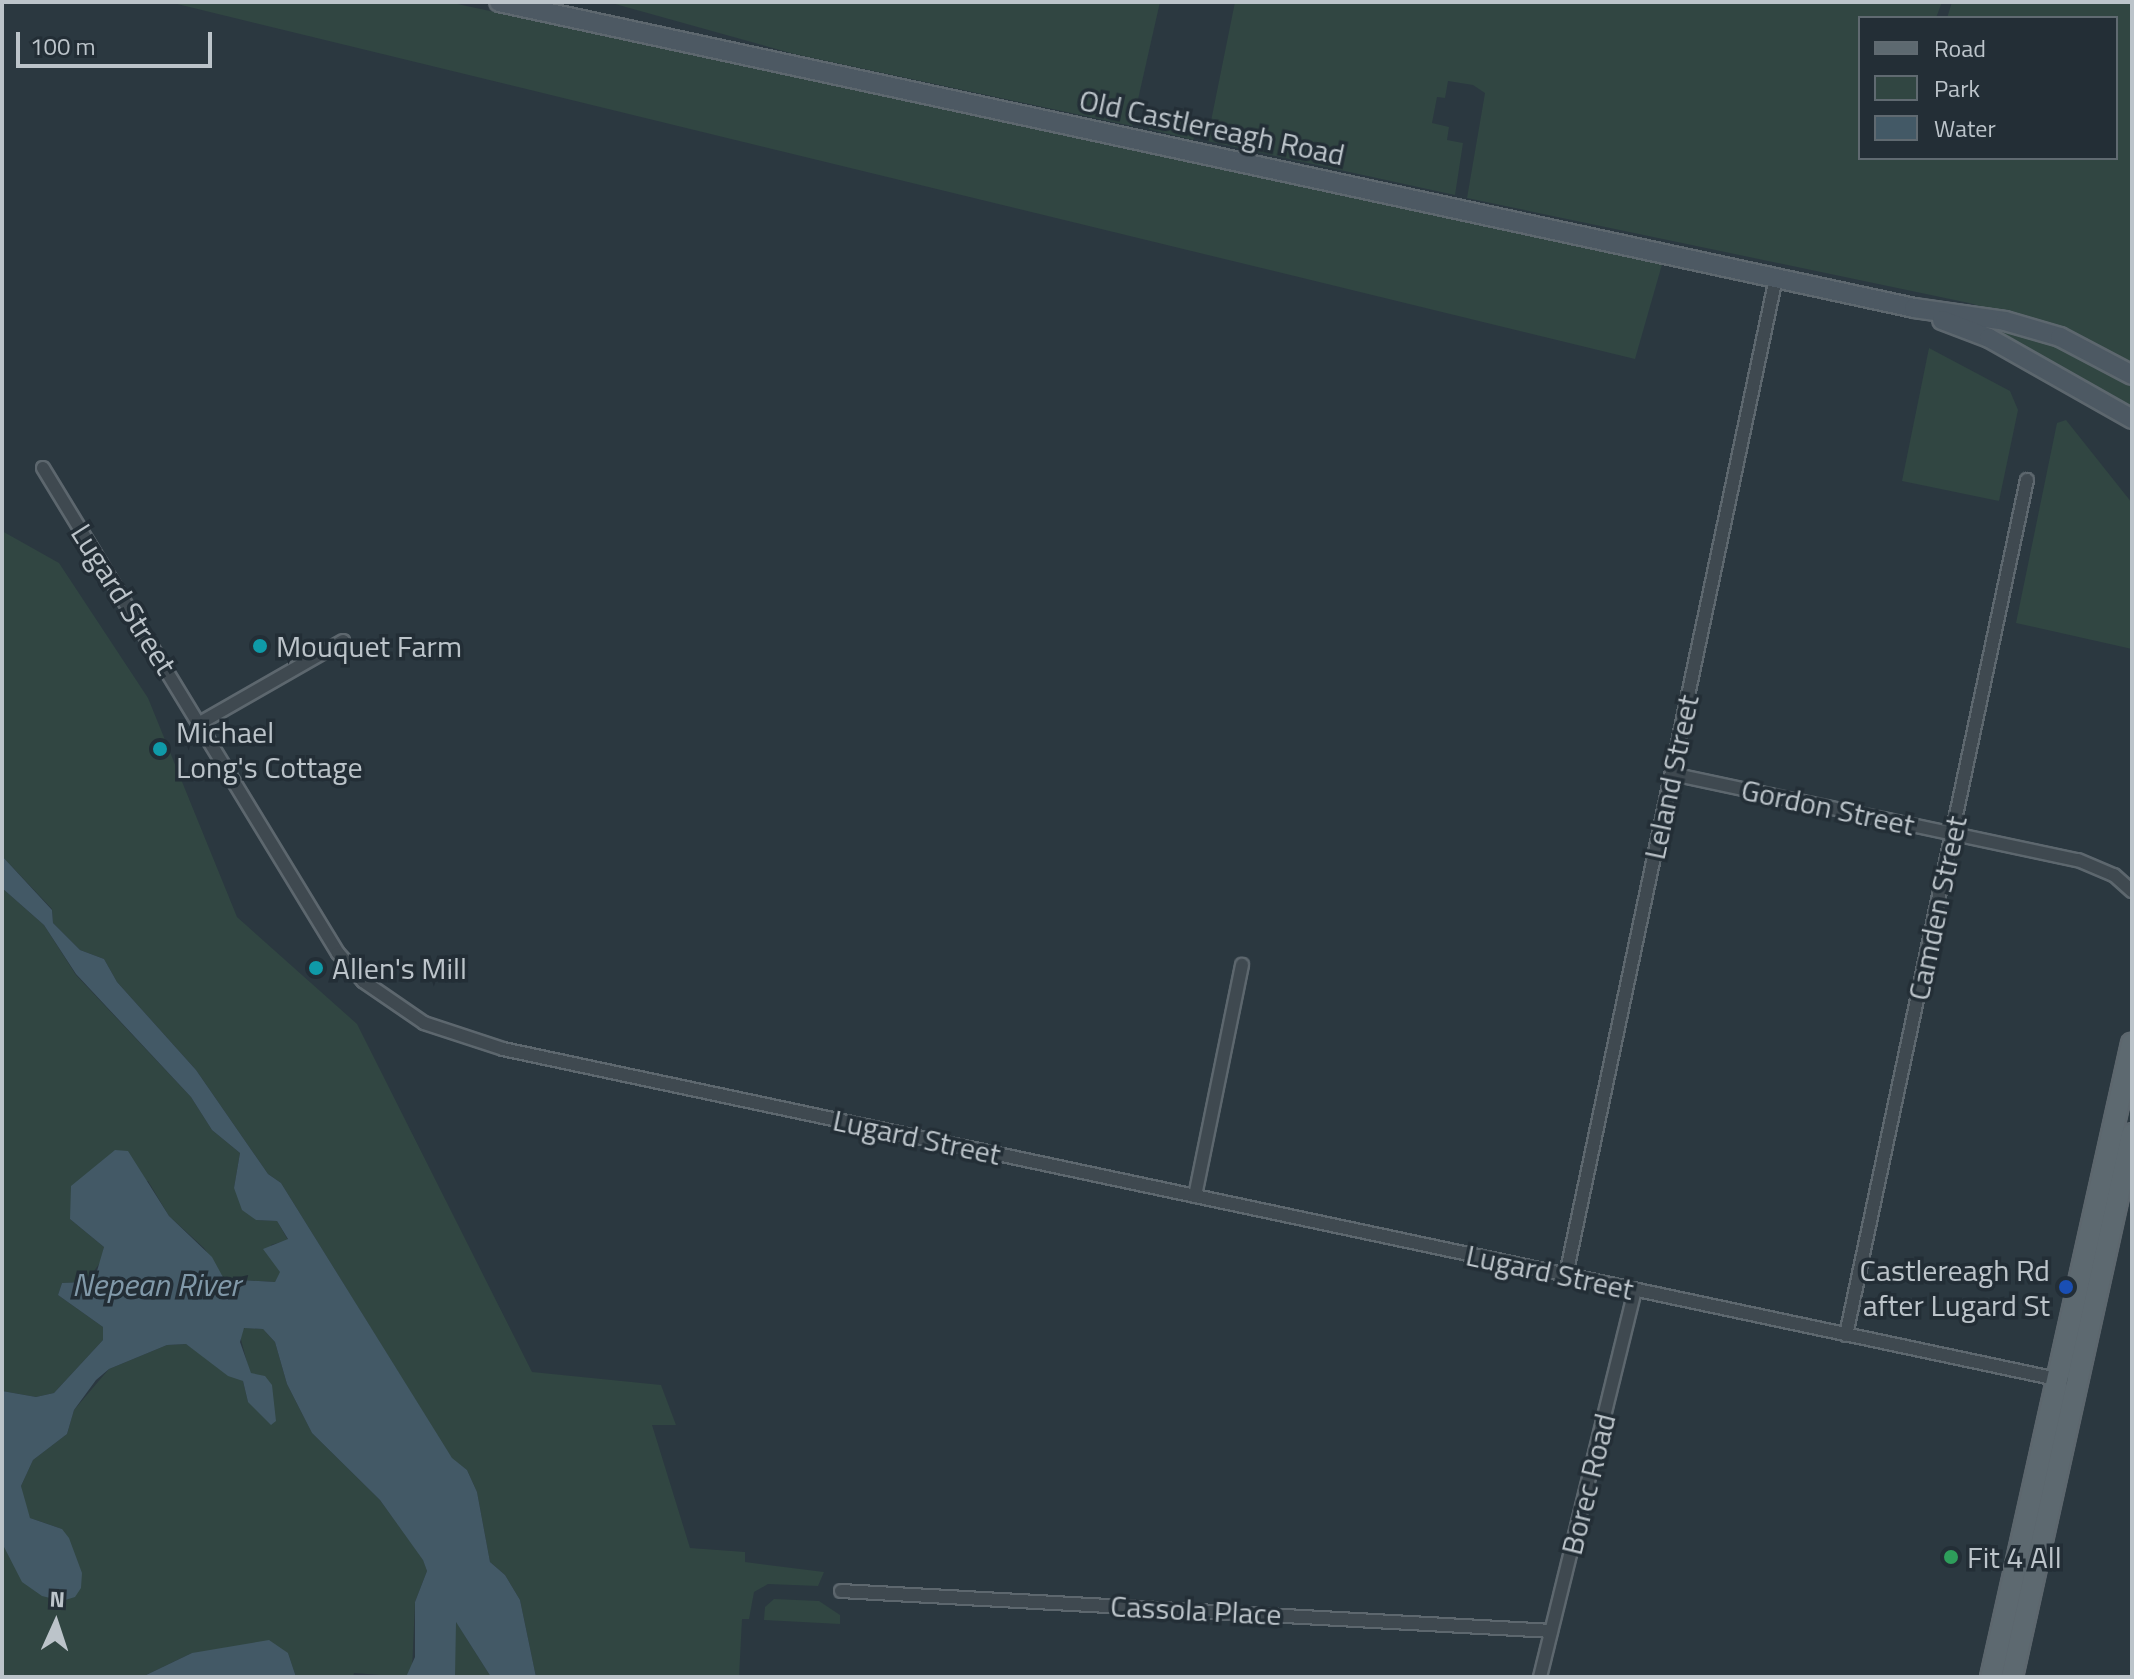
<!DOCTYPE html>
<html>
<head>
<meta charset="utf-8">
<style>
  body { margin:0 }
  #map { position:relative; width:2134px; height:1679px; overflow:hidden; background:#2b3840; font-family:"Titillium Web",sans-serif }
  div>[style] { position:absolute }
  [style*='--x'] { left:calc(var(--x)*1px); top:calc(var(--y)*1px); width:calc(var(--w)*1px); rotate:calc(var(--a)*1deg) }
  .green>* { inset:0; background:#314642 }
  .water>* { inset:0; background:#435966 }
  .roads { filter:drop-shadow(2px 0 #5d676e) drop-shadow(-2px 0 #5d676e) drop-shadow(0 2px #5d676e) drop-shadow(0 -2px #5d676e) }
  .street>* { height:12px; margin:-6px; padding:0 6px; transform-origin:6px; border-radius:6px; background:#3f4950 }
  .secondary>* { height:18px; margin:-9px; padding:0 9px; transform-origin:9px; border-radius:9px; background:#4d5963 }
  .primary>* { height:20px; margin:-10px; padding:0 10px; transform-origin:10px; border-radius:10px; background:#5d6970 }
  .dots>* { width:22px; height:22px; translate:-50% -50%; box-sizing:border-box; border:4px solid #232e36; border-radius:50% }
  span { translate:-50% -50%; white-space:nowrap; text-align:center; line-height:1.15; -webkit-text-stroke:7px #232e36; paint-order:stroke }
  .street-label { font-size:30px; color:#bcc4ca }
  .poi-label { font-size:30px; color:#bcc4ca }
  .left { translate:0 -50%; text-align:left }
  .right { translate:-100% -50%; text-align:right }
  .water-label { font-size:32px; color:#8199a9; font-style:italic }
  .frame { position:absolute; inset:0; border:4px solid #bcc4ca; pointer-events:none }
  .legend { position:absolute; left:1858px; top:16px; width:260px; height:144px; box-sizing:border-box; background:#232e36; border:2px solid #606a71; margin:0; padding:10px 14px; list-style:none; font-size:24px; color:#bcc4ca }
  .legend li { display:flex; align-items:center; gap:16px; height:40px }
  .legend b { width:40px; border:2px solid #606a71 }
  .north { position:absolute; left:16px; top:1583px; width:80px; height:80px; -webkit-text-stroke:6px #232e36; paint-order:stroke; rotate:3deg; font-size:22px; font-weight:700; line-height:32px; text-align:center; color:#bcc4ca }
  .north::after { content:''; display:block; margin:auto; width:28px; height:36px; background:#bcc4ca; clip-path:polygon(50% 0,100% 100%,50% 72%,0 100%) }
  .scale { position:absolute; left:16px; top:32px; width:196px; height:36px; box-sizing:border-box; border:4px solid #bcc4ca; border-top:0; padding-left:10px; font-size:24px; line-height:28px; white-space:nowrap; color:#bcc4ca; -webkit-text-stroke:6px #232e36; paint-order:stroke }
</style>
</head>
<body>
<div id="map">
  <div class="green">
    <i style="clip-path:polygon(169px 2px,448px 2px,1663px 261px,1635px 359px)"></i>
    <i style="clip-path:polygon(608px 2px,1160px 2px,1132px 126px,794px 54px)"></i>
    <i style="clip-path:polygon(1235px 2px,1942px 2px,1936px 18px,1860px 18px,1860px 158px,2116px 158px,2116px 18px,1947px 18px,1952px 2px,2132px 2px,2132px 362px,2053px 326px,1969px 303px,1467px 198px,1485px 93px,1473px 85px,1448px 81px,1445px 98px,1437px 97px,1432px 123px,1449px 127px,1447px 140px,1463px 143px,1455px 195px,1207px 141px)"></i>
    <i style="clip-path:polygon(1147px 114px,1200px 126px,1193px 140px,1149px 129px)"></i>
    <i style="clip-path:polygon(1997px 324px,2051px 340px,2132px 382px,2132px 408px,1993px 335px)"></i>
    <i style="clip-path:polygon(1929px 348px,2010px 391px,2018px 410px,1999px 501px,1902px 481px)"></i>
    <i style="clip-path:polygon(2066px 420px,2132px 503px,2132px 649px,2016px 623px,2057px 423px)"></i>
    <i style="clip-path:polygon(2px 531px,59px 563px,148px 698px,237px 917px,357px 1024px,532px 1372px,661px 1385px,676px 1425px,652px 1425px,690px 1548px,745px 1552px,745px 1562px,824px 1572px,818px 1586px,768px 1584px,754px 1592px,749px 1619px,742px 1619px,739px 1677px,536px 1677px,520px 1600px,505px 1575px,490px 1562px,477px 1492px,467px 1470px,452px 1459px,281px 1183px,268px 1174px,196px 1070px,117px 982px,104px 959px,80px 950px,53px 923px,52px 909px,2px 856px)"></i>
    <i style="clip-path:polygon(2px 888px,44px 925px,76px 975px,191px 1097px,212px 1130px,240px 1153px,234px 1188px,256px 1220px,277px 1221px,288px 1240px,271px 1245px,281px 1272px,275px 1282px,224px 1279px,204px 1248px,169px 1216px,148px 1181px,70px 1219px,104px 1247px,102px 1260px,86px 1282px,62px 1283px,58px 1295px,103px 1327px,103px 1340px,54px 1393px,36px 1397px,2px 1391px)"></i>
    <i style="clip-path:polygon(245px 1328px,263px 1329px,275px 1342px,287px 1384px,312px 1433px,380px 1500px,423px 1559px,427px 1571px,415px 1602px,412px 1671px,406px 1677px,354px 1673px,353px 1677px,296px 1677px,288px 1653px,192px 1653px,142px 1677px,2px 1677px,2px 1509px,3px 1545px,62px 1529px,30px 1518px,23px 1506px,21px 1486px,33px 1460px,67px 1434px,74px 1410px,109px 1369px,167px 1345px,186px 1344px,243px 1381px,248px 1402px,250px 1374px,239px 1332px)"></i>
    <i style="clip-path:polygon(774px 1599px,819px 1601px,840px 1615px,840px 1624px,764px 1620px,765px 1607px)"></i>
    <i style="clip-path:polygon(455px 1620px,491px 1677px,455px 1677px)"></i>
  </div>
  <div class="water">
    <i style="clip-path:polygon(2px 856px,52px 910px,53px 923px,80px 950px,104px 959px,117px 982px,196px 1070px,268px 1174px,281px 1183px,452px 1458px,467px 1470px,477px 1492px,490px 1562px,505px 1575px,520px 1600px,536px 1677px,491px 1677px,456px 1622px,455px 1677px,406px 1677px,415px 1657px,415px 1602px,427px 1571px,423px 1560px,380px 1500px,312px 1433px,287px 1384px,275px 1342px,263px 1329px,244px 1328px,240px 1342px,251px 1373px,265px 1376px,272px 1385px,276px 1421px,271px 1425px,248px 1402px,243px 1381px,228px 1376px,186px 1344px,167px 1345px,109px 1369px,96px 1380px,74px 1410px,67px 1434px,33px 1460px,21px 1486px,30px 1518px,62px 1529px,69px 1538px,82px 1573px,81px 1588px,75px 1597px,62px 1601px,42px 1596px,22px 1582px,3px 1545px,2px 1391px,36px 1397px,54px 1393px,103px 1340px,103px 1327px,58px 1295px,62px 1283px,86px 1282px,97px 1271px,104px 1247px,70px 1219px,71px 1186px,115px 1150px,128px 1151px,169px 1216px,212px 1257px,224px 1279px,275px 1282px,280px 1272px,263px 1249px,288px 1239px,277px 1221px,256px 1220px,242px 1210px,234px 1188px,240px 1153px,212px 1130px,191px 1097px,76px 974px,44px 925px,2px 888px)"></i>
    <i style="clip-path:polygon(269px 1640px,288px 1653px,296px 1677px,142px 1677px,192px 1653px)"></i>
  </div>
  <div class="roads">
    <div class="street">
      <i style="--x:43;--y:468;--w:568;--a:58.69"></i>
      <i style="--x:338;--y:953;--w:38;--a:48"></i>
      <i style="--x:363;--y:981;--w:74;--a:34.5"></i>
      <i style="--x:424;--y:1023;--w:83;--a:18.2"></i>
      <i style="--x:503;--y:1049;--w:1594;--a:11.99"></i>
      <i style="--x:200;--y:723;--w:165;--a:-29.8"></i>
      <i style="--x:1672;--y:774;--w:415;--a:12"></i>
      <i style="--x:2078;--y:860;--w:39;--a:23"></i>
      <i style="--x:2114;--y:875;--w:24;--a:42"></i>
      <i style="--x:1195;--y:1196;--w:236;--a:-78.5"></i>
      <i style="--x:1566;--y:1275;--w:1019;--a:-78.11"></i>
      <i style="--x:1846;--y:1335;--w:874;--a:-78.05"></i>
      <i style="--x:841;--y:1591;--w:711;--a:3.22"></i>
      <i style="--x:1540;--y:1677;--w:398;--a:-76.2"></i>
    </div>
    <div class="secondary">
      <i style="--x:499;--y:2;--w:1448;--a:12.2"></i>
      <i style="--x:1914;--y:308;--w:92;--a:8.1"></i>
      <i style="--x:2005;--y:321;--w:57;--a:16.2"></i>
      <i style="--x:2060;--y:337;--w:81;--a:27.8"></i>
      <i style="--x:1942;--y:320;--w:50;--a:21"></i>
      <i style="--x:1989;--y:338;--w:164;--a:29.5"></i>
    </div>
    <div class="primary">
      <i style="--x:1991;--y:1677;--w:649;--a:-77.46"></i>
      <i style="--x:2012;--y:1677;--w:556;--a:-77.54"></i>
    </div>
  </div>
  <div class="dots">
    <i style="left:260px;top:646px;background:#0f9aa8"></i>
    <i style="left:160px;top:749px;background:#0f9aa8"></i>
    <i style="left:316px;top:968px;background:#0f9aa8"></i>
    <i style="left:2066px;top:1287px;background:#1a4fb4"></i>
    <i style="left:1951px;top:1557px;background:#2e9e5b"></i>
  </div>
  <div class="street-label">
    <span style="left:1212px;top:127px;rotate:12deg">Old Castlereagh Road</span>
    <span style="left:124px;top:599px;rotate:58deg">Lugard Street</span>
    <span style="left:1671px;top:777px;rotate:-78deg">Leland Street</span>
    <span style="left:1828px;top:807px;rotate:12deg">Gordon Street</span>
    <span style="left:1937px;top:908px;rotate:-78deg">Camden Street</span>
    <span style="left:917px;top:1137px;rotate:12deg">Lugard Street</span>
    <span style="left:1550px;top:1272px;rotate:12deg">Lugard Street</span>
    <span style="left:1588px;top:1484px;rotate:-76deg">Borec Road</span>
    <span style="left:1196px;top:1610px;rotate:3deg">Cassola Place</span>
  </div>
  <div class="poi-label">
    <span class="left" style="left:276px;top:646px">Mouquet Farm</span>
    <span class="left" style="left:176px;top:749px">Michael<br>Long's Cottage</span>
    <span class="left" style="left:332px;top:968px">Allen's Mill</span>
    <span class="right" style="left:2050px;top:1287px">Castlereagh Rd<br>after Lugard St</span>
    <span class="left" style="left:1967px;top:1557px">Fit 4 All</span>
  </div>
  <div class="water-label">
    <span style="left:156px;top:1284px">Nepean River</span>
  </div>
  <div class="frame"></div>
  <ul class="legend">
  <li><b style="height:10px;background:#5d6970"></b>Road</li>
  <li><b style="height:22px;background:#314642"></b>Park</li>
  <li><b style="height:22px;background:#435966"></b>Water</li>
  </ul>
  <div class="north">N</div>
  <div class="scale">100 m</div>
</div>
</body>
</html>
